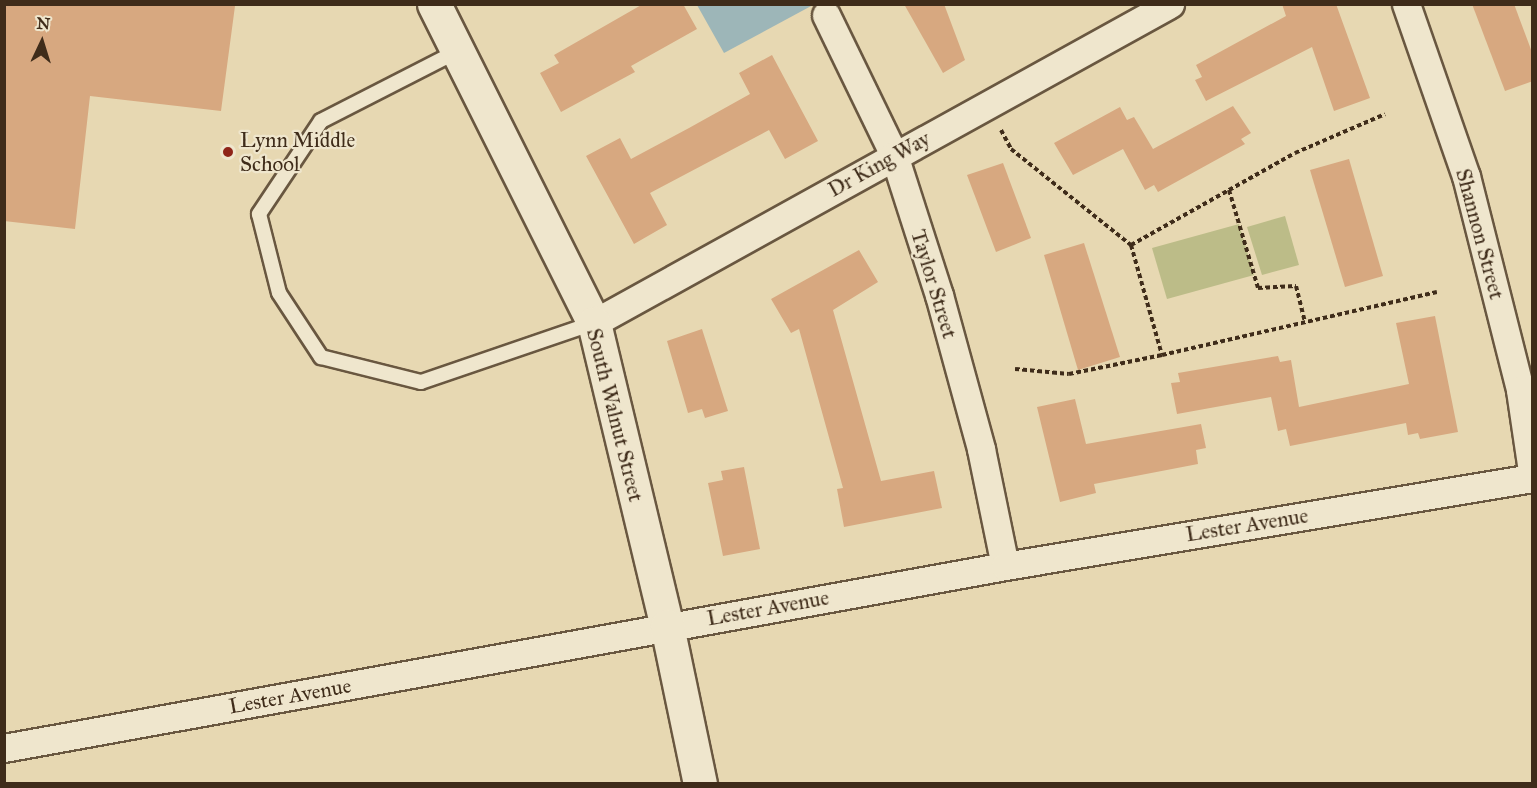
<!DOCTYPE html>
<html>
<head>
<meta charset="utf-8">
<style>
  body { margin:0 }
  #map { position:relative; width:1537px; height:788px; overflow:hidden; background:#e7d8b2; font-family:"IM FELL Great Primer",serif }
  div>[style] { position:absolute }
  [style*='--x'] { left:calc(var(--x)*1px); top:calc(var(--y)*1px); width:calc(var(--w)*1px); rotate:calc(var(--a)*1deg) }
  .green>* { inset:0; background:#bcbc88 }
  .water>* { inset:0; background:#9db6b8 }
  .building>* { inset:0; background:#d7a880 }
  .path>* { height:4px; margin-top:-2px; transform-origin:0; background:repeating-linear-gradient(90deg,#3f2c1a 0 4.5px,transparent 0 7.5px) }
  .roads { filter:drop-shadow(2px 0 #695740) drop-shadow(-2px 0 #695740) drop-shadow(0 2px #695740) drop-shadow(0 -2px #695740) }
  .service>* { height:14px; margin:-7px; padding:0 7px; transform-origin:7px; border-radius:7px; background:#efe6cd }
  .minor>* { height:27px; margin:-13.5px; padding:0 13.5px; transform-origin:13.5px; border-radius:13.5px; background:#efe6cd }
  .tertiary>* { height:33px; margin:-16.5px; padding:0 16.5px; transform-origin:16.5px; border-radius:16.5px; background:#efe6cd }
  .dots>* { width:16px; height:16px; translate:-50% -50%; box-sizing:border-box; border:3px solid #efe6cd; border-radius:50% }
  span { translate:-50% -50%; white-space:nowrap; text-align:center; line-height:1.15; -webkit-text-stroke:4.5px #efe6cd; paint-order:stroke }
  .poi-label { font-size:21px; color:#3f2c1a }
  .left { translate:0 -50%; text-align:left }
  .street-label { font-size:21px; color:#3f2c1a }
  .frame { position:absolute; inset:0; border:6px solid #3f2c1a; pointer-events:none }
  .north { position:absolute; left:12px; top:12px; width:60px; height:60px; -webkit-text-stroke:4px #efe6cd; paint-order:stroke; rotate:4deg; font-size:16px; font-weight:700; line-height:24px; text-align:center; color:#3f2c1a }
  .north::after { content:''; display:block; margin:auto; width:21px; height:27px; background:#3f2c1a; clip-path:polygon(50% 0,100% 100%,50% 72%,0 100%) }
</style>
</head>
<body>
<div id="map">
  <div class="green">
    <i style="clip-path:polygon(1285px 216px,1299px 265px,1262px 275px,1247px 227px)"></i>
    <i style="clip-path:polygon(1239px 224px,1254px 275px,1167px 299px,1152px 248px)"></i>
  </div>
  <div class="water">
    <i style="clip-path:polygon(697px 5px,813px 5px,724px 53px)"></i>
  </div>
  <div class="building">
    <i style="clip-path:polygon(4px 4px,235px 6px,221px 111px,90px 96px,75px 229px,4px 221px)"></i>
    <i style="clip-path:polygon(643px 4px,683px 4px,697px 29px,631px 66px,635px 72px,561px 112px,540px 73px,559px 63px,554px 55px)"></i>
    <i style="clip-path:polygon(904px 4px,944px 4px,965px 60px,943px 73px)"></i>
    <i style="clip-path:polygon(1282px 4px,1336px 4px,1370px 98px,1334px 111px,1312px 47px,1206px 101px,1195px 80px,1202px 77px,1196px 65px,1286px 16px)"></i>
    <i style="clip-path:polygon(1472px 4px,1514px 4px,1533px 55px,1533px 81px,1505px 91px)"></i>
    <i style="clip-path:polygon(772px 55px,818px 141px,785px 159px,769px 130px,650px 193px,667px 225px,634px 244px,586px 156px,620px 138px,631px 159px,689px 128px,750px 94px,739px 73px)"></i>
    <i style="clip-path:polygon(1233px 106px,1251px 133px,1241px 139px,1245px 144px,1158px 192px,1154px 185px,1145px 190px,1123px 149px,1073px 175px,1054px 143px,1120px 107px,1127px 120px,1134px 117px,1153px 149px)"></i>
    <i style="clip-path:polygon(1349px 159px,1383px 276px,1345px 287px,1310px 170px)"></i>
    <i style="clip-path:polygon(1003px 163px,1031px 238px,996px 252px,967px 175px)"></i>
    <i style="clip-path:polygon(1084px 243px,1120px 357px,1078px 370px,1044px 255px)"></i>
    <i style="clip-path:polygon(859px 250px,878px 282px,833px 310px,881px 481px,934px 471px,942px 508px,844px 527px,837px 489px,843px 488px,799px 329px,791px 333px,771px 299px)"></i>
    <i style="clip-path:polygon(1435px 316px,1458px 432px,1420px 439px,1418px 433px,1408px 435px,1406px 423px,1290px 446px,1286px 429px,1278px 431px,1271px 397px,1177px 414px,1171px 383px,1180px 382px,1178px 373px,1278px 356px,1280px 362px,1291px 360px,1299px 407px,1409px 384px,1396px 323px)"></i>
    <i style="clip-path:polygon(702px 329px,728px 411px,705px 418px,702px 409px,688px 413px,667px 341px)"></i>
    <i style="clip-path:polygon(1075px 399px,1086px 444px,1201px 424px,1206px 448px,1196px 450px,1198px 464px,1094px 484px,1096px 493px,1060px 502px,1037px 407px)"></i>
    <i style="clip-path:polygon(744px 467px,760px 549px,723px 556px,708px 483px,723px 480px,721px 471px)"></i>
  </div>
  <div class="path">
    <i style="--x:1001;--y:130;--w:21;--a:62"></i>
    <i style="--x:1011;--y:149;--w:154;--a:38.7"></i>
    <i style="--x:1131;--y:245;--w:188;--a:-29.3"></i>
    <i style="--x:1295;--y:153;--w:98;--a:-23.4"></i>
    <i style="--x:1229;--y:190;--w:102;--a:73.5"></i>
    <i style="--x:1258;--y:288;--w:38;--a:-3"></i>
    <i style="--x:1296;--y:286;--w:37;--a:76"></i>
    <i style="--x:1131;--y:245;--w:114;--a:74.3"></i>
    <i style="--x:1162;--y:355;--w:282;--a:-12.9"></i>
    <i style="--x:1015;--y:369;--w:54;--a:5.3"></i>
    <i style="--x:1069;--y:374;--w:95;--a:-11.5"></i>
  </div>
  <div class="roads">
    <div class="service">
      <i style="--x:458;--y:51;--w:154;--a:152.9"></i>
      <i style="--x:321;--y:121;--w:112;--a:123.7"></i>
      <i style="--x:259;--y:214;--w:81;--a:75.8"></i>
      <i style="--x:279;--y:293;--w:77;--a:56.7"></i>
      <i style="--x:321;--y:357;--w:103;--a:14"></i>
      <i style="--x:421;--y:382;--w:182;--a:-18.9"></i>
    </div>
    <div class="minor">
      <i style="--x:1406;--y:4;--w:182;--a:70.8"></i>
      <i style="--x:1466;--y:176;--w:221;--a:75.8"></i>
      <i style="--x:1520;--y:390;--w:82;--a:81.6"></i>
      <i style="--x:826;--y:15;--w:156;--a:64.1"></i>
      <i style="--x:894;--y:155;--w:147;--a:72.2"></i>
      <i style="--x:939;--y:295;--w:160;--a:74.7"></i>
      <i style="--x:981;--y:449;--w:119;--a:78.4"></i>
      <i style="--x:590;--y:325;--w:663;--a:-28.96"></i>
      <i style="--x:4;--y:748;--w:1017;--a:-10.3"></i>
      <i style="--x:1005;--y:566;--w:534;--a:-9.48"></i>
    </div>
    <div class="tertiary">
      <i style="--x:434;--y:4;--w:357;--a:63.4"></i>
      <i style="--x:594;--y:323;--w:312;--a:76.5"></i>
      <i style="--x:667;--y:626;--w:161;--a:78.2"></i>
    </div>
  </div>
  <div class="dots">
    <i style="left:228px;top:152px;background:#8f2418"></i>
  </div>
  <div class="poi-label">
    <span class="left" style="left:240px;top:152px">Lynn Middle<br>School</span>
  </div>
  <div class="street-label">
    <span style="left:879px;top:164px;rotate:-29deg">Dr King Way</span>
    <span style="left:1480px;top:234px;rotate:75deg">Shannon Street</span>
    <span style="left:934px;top:284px;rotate:73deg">Taylor Street</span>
    <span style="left:615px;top:415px;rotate:76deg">South Walnut Street</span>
    <span style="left:1247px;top:525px;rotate:-9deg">Lester Avenue</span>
    <span style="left:768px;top:608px;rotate:-10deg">Lester Avenue</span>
    <span style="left:290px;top:696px;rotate:-10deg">Lester Avenue</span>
  </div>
  <div class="frame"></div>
  <div class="north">N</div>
</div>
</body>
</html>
